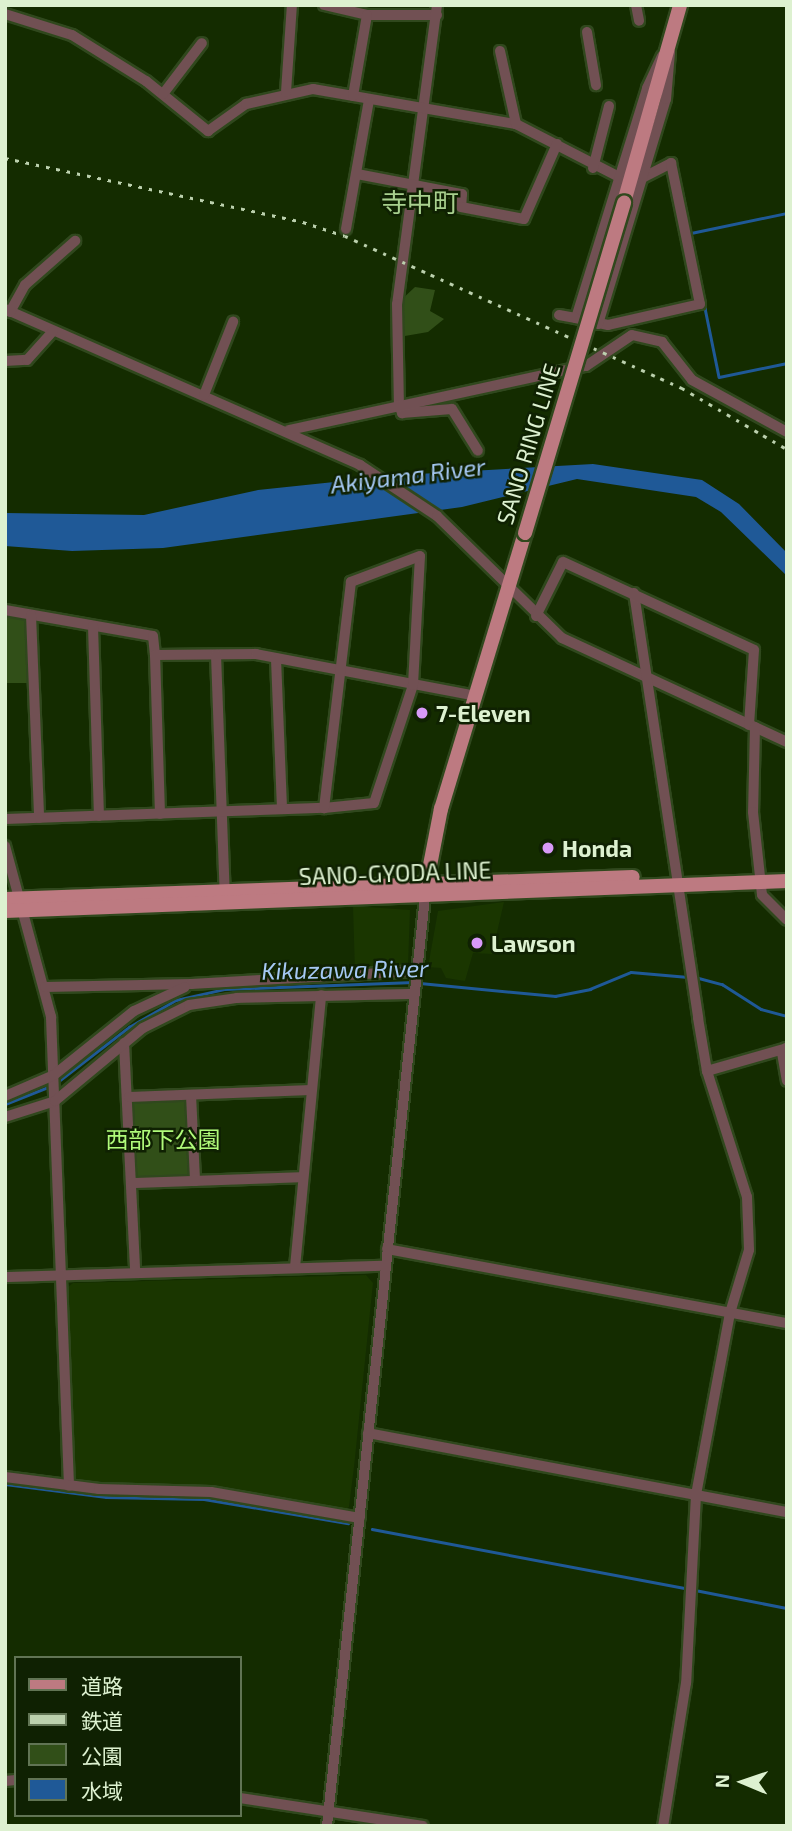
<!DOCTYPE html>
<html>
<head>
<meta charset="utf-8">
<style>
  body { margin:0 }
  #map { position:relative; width:792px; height:1831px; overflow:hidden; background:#142c00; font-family:"Exo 2","Noto Sans JP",sans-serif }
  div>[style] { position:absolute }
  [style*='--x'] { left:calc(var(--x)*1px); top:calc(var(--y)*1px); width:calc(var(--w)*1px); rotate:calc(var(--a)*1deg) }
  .built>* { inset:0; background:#1a3600 }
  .green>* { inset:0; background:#314f18 }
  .water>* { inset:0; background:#1f5997 }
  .stream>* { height:2.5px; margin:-1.25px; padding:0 1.25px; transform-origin:1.25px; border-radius:1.25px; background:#1f5997 }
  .roads { filter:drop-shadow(2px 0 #30481d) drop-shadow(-2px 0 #30481d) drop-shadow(0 2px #30481d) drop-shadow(0 -2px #30481d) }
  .minor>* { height:10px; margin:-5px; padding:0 5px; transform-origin:5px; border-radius:5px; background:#715053 }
  .major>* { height:14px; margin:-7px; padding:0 7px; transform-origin:7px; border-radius:7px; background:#bd7a81 }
  .rail>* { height:2.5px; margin-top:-1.25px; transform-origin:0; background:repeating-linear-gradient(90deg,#bcd1ae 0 3.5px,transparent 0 10.5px) }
  .bridges { filter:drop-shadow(2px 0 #30481d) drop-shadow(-2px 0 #30481d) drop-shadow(0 2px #30481d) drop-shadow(0 -2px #30481d) }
  .major-bridge>* { height:14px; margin:-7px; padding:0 7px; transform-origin:7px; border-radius:7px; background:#bd7a81 }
  .dots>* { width:19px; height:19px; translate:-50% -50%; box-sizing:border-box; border:4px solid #0f2102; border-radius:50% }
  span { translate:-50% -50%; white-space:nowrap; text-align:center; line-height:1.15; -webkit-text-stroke:5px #0f2102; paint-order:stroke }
  .street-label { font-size:23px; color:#ddf1d0 }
  .poi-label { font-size:23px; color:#ddf1d0; font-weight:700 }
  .left { translate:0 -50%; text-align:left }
  .park-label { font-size:23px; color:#b1fb7a }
  .water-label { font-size:24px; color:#a5c8f3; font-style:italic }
  .quarter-label { font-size:26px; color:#a8d08e }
  .frame { position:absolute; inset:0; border:7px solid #ddf1d0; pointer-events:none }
  .legend { position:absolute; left:14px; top:1656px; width:228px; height:161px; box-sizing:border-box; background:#0f2102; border:2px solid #617454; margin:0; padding:9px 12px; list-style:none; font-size:21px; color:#ddf1d0 }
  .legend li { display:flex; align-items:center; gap:14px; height:35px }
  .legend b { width:35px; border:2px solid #617454 }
  .north { position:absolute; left:708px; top:1747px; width:70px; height:70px; -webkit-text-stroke:5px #0f2102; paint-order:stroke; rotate:272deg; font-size:19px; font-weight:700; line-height:28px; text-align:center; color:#ddf1d0 }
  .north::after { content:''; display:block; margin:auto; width:24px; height:32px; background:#ddf1d0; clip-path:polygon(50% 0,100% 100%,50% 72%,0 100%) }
</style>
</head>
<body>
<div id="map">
  <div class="built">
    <i style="clip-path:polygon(504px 902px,492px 954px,473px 953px,465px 981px,446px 978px,441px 968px,428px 967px,438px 911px)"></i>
    <i style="clip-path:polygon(353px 906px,410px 910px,408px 965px,355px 972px)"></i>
    <i style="clip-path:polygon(366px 1275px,373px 1283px,354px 1467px,349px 1507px,344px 1510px,197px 1485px,100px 1485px,75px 1478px,68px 1287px,73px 1283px)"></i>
  </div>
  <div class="green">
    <i style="clip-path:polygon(415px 287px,435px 290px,430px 311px,444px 319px,428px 332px,399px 337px,399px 302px)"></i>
    <i style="clip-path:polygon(5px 616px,27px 619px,30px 683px,5px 683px)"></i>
    <i style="clip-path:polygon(186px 1099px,190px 1177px,140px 1179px,136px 1174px,133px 1105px,136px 1101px)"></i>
  </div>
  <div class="water">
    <i style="clip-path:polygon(593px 464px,702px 480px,739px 504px,787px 553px,787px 576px,721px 512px,696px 497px,577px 479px,462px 507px,163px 548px,72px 551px,5px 546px,5px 513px,144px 515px,258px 490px,401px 475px)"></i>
  </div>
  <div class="stream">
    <i style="--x:691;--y:233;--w:98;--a:-11.8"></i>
    <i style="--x:700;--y:309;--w:5;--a:-11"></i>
    <i style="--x:705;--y:308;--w:70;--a:78.5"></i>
    <i style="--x:719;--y:377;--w:69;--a:-11.6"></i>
    <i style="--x:695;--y:977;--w:28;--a:15"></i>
    <i style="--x:722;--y:984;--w:46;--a:32.7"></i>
    <i style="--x:761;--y:1009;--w:27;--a:15"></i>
    <i style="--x:420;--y:983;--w:136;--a:5.5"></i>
    <i style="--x:555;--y:996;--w:36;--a:-11"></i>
    <i style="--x:590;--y:989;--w:44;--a:-22.5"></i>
    <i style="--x:631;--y:972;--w:57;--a:5"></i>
    <i style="--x:56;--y:1083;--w:92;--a:-37.5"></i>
    <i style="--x:129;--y:1027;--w:54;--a:-29.9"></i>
    <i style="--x:176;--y:1000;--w:50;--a:-12.7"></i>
    <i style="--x:225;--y:989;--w:189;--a:-2.1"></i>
    <i style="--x:5;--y:1104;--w:49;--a:-21.4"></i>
    <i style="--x:5;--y:1484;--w:102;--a:7.3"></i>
    <i style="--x:106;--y:1497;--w:98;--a:1.2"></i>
    <i style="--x:204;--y:1499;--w:146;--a:9.5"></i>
    <i style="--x:372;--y:1529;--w:323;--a:10.7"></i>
    <i style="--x:695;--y:1590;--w:94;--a:11.1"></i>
  </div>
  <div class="roads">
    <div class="minor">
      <i style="--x:324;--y:5;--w:44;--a:13.1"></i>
      <i style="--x:367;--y:15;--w:70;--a:0"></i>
      <i style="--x:437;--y:5;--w:302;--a:97.6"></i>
      <i style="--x:397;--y:304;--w:101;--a:88.9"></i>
      <i style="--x:399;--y:405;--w:9;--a:69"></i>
      <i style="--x:402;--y:413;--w:50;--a:-4.6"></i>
      <i style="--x:452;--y:409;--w:49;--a:58.2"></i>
      <i style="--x:636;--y:5;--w:16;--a:79"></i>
      <i style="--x:5;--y:14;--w:70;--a:17.4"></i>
      <i style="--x:72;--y:35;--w:87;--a:31.9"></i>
      <i style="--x:146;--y:81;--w:80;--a:38.9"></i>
      <i style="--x:208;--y:131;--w:47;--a:-35.4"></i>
      <i style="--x:246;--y:104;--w:69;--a:-12.6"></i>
      <i style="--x:313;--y:89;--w:206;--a:9.8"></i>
      <i style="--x:516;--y:124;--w:116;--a:27.2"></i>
      <i style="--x:587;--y:32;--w:54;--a:80.4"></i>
      <i style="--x:500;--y:51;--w:75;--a:77.6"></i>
      <i style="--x:286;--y:92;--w:87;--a:-86.1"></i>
      <i style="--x:163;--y:94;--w:64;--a:-52.6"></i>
      <i style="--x:353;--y:96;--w:82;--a:-80.2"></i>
      <i style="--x:593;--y:168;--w:64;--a:-75.5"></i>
      <i style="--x:357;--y:174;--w:107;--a:10.8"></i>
      <i style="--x:462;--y:194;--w:13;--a:94"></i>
      <i style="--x:461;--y:207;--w:64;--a:10.8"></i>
      <i style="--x:524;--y:219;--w:82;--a:-66.3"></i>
      <i style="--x:642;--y:178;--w:33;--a:-27"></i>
      <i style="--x:671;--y:163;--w:144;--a:78.4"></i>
      <i style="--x:700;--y:304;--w:94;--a:167.1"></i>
      <i style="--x:608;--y:325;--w:33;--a:-168"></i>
      <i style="--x:576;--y:318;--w:241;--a:-72.8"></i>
      <i style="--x:647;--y:88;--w:35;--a:-65"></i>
      <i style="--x:346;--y:229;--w:131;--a:-79.9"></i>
      <i style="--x:5;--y:309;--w:388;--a:23.7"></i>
      <i style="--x:360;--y:465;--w:92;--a:33.5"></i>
      <i style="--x:437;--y:516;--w:175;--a:44.3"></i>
      <i style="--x:562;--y:638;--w:248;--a:24.8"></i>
      <i style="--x:10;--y:312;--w:31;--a:-61"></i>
      <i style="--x:25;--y:285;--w:67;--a:-41.3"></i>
      <i style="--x:559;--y:315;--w:17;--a:10"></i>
      <i style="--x:598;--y:324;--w:235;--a:-73.2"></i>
      <i style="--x:666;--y:99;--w:47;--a:-85.1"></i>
      <i style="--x:5;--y:361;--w:22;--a:-3"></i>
      <i style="--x:27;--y:360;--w:39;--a:-48"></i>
      <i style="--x:204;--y:395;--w:79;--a:-68.3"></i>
      <i style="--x:289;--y:430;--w:304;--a:-12.2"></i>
      <i style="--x:586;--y:366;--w:55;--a:-34"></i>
      <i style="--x:632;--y:335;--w:31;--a:13"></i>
      <i style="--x:662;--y:342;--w:48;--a:51.7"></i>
      <i style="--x:692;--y:380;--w:108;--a:28.7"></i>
      <i style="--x:634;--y:593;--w:430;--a:81.4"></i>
      <i style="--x:698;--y:1018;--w:54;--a:80.4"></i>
      <i style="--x:707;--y:1071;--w:132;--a:72.4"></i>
      <i style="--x:747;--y:1197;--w:53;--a:87.8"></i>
      <i style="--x:749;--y:1250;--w:66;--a:106.8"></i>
      <i style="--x:730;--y:1313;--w:185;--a:100.6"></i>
      <i style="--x:696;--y:1495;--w:188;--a:93"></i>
      <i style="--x:686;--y:1683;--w:145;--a:99.1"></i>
      <i style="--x:5;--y:610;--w:150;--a:10"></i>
      <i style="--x:153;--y:636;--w:19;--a:84"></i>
      <i style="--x:155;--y:655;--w:101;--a:-0.6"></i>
      <i style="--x:256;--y:654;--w:224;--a:10.8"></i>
      <i style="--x:31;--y:615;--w:203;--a:87.7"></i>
      <i style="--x:536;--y:616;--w:60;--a:-63.4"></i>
      <i style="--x:563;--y:562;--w:210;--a:24.7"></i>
      <i style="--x:754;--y:650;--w:75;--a:93.8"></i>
      <i style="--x:93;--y:626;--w:190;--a:88.2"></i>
      <i style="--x:155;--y:655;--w:159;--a:88.2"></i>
      <i style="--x:216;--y:655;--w:242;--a:87.9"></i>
      <i style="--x:276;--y:659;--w:150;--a:87.7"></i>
      <i style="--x:755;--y:727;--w:85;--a:91.3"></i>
      <i style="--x:753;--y:812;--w:83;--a:83.8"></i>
      <i style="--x:762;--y:895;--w:35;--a:45"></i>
      <i style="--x:5;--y:819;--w:319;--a:-2"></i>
      <i style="--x:324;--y:808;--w:50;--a:-5.7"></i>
      <i style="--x:374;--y:803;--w:124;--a:-71.7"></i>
      <i style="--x:413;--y:685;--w:129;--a:-86.9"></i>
      <i style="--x:420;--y:556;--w:74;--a:159.4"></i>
      <i style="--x:351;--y:582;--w:228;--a:96.8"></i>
      <i style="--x:5;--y:846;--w:177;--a:74.9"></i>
      <i style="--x:51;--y:1017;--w:469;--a:87.8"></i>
      <i style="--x:45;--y:987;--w:146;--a:-1.2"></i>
      <i style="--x:191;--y:984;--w:226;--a:-3.3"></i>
      <i style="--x:124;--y:1043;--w:229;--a:87.2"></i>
      <i style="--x:786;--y:1048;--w:6;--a:129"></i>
      <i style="--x:782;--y:1053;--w:28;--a:80"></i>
      <i style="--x:707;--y:1071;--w:83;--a:-16"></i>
      <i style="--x:191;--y:1095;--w:86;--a:87.3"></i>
      <i style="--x:5;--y:1096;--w:53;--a:-23.2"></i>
      <i style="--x:54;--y:1075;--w:102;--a:-38.7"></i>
      <i style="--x:134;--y:1011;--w:56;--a:-25.2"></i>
      <i style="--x:129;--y:1097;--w:182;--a:-2.2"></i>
      <i style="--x:5;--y:1117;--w:52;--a:-17.7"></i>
      <i style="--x:55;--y:1101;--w:114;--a:-39.7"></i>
      <i style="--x:143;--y:1028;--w:51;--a:-26.6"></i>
      <i style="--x:189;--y:1005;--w:49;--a:-8.3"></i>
      <i style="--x:237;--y:998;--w:178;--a:-1.3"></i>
      <i style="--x:133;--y:1183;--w:169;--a:-2"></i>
      <i style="--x:387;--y:1249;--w:407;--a:10.5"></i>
      <i style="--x:295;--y:1267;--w:273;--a:-84.5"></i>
      <i style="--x:5;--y:1277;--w:381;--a:-1.7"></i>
      <i style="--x:368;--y:1433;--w:426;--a:10.7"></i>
      <i style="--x:5;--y:1477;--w:95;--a:7.3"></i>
      <i style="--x:99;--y:1489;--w:112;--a:1.5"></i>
      <i style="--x:211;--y:1492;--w:151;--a:9.9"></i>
      <i style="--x:5;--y:1781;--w:11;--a:-5"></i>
      <i style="--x:240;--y:1798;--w:185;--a:8.7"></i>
      <i style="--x:327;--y:1826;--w:935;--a:-83.98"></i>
    </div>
    <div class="major">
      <i style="--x:624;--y:202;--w:205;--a:-74.1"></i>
      <i style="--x:425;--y:891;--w:84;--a:-79"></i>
      <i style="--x:441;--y:809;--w:288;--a:-73.1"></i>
      <i style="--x:5;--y:899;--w:628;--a:-2.01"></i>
      <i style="--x:5;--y:911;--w:783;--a:-2.2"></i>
    </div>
  </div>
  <div class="rail">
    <i style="--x:5;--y:158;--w:305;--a:12.1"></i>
    <i style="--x:303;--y:222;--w:44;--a:18.4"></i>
    <i style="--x:345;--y:236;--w:370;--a:24.3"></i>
    <i style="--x:682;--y:388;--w:121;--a:30.2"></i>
  </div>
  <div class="bridges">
    <div class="major-bridge">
      <i style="--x:525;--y:533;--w:345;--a:-73.3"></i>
    </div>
  </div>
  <div class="dots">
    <i style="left:422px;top:713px;background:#d89af8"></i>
    <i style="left:548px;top:848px;background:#d89af8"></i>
    <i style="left:477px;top:943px;background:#d89af8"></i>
  </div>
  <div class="street-label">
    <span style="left:528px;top:444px;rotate:-73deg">SANO RING LINE</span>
    <span style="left:395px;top:873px;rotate:-2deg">SANO-GYODA LINE</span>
  </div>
  <div class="poi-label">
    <span class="left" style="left:436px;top:713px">7-Eleven</span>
    <span class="left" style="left:562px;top:848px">Honda</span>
    <span class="left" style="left:491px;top:943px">Lawson</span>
  </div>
  <div class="park-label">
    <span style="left:163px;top:1139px">西部下公園</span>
  </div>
  <div class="water-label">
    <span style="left:408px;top:475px;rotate:-7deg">Akiyama River</span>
    <span style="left:345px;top:969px;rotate:-1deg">Kikuzawa River</span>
  </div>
  <div class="quarter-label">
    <span style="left:420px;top:202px">寺中町</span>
  </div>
  <div class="frame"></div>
  <ul class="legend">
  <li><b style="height:9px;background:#bd7a81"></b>道路</li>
  <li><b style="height:9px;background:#bcd1ae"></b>鉄道</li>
  <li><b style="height:19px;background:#314f18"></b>公園</li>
  <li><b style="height:19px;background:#1f5997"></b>水域</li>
  </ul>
  <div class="north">N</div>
</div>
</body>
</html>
